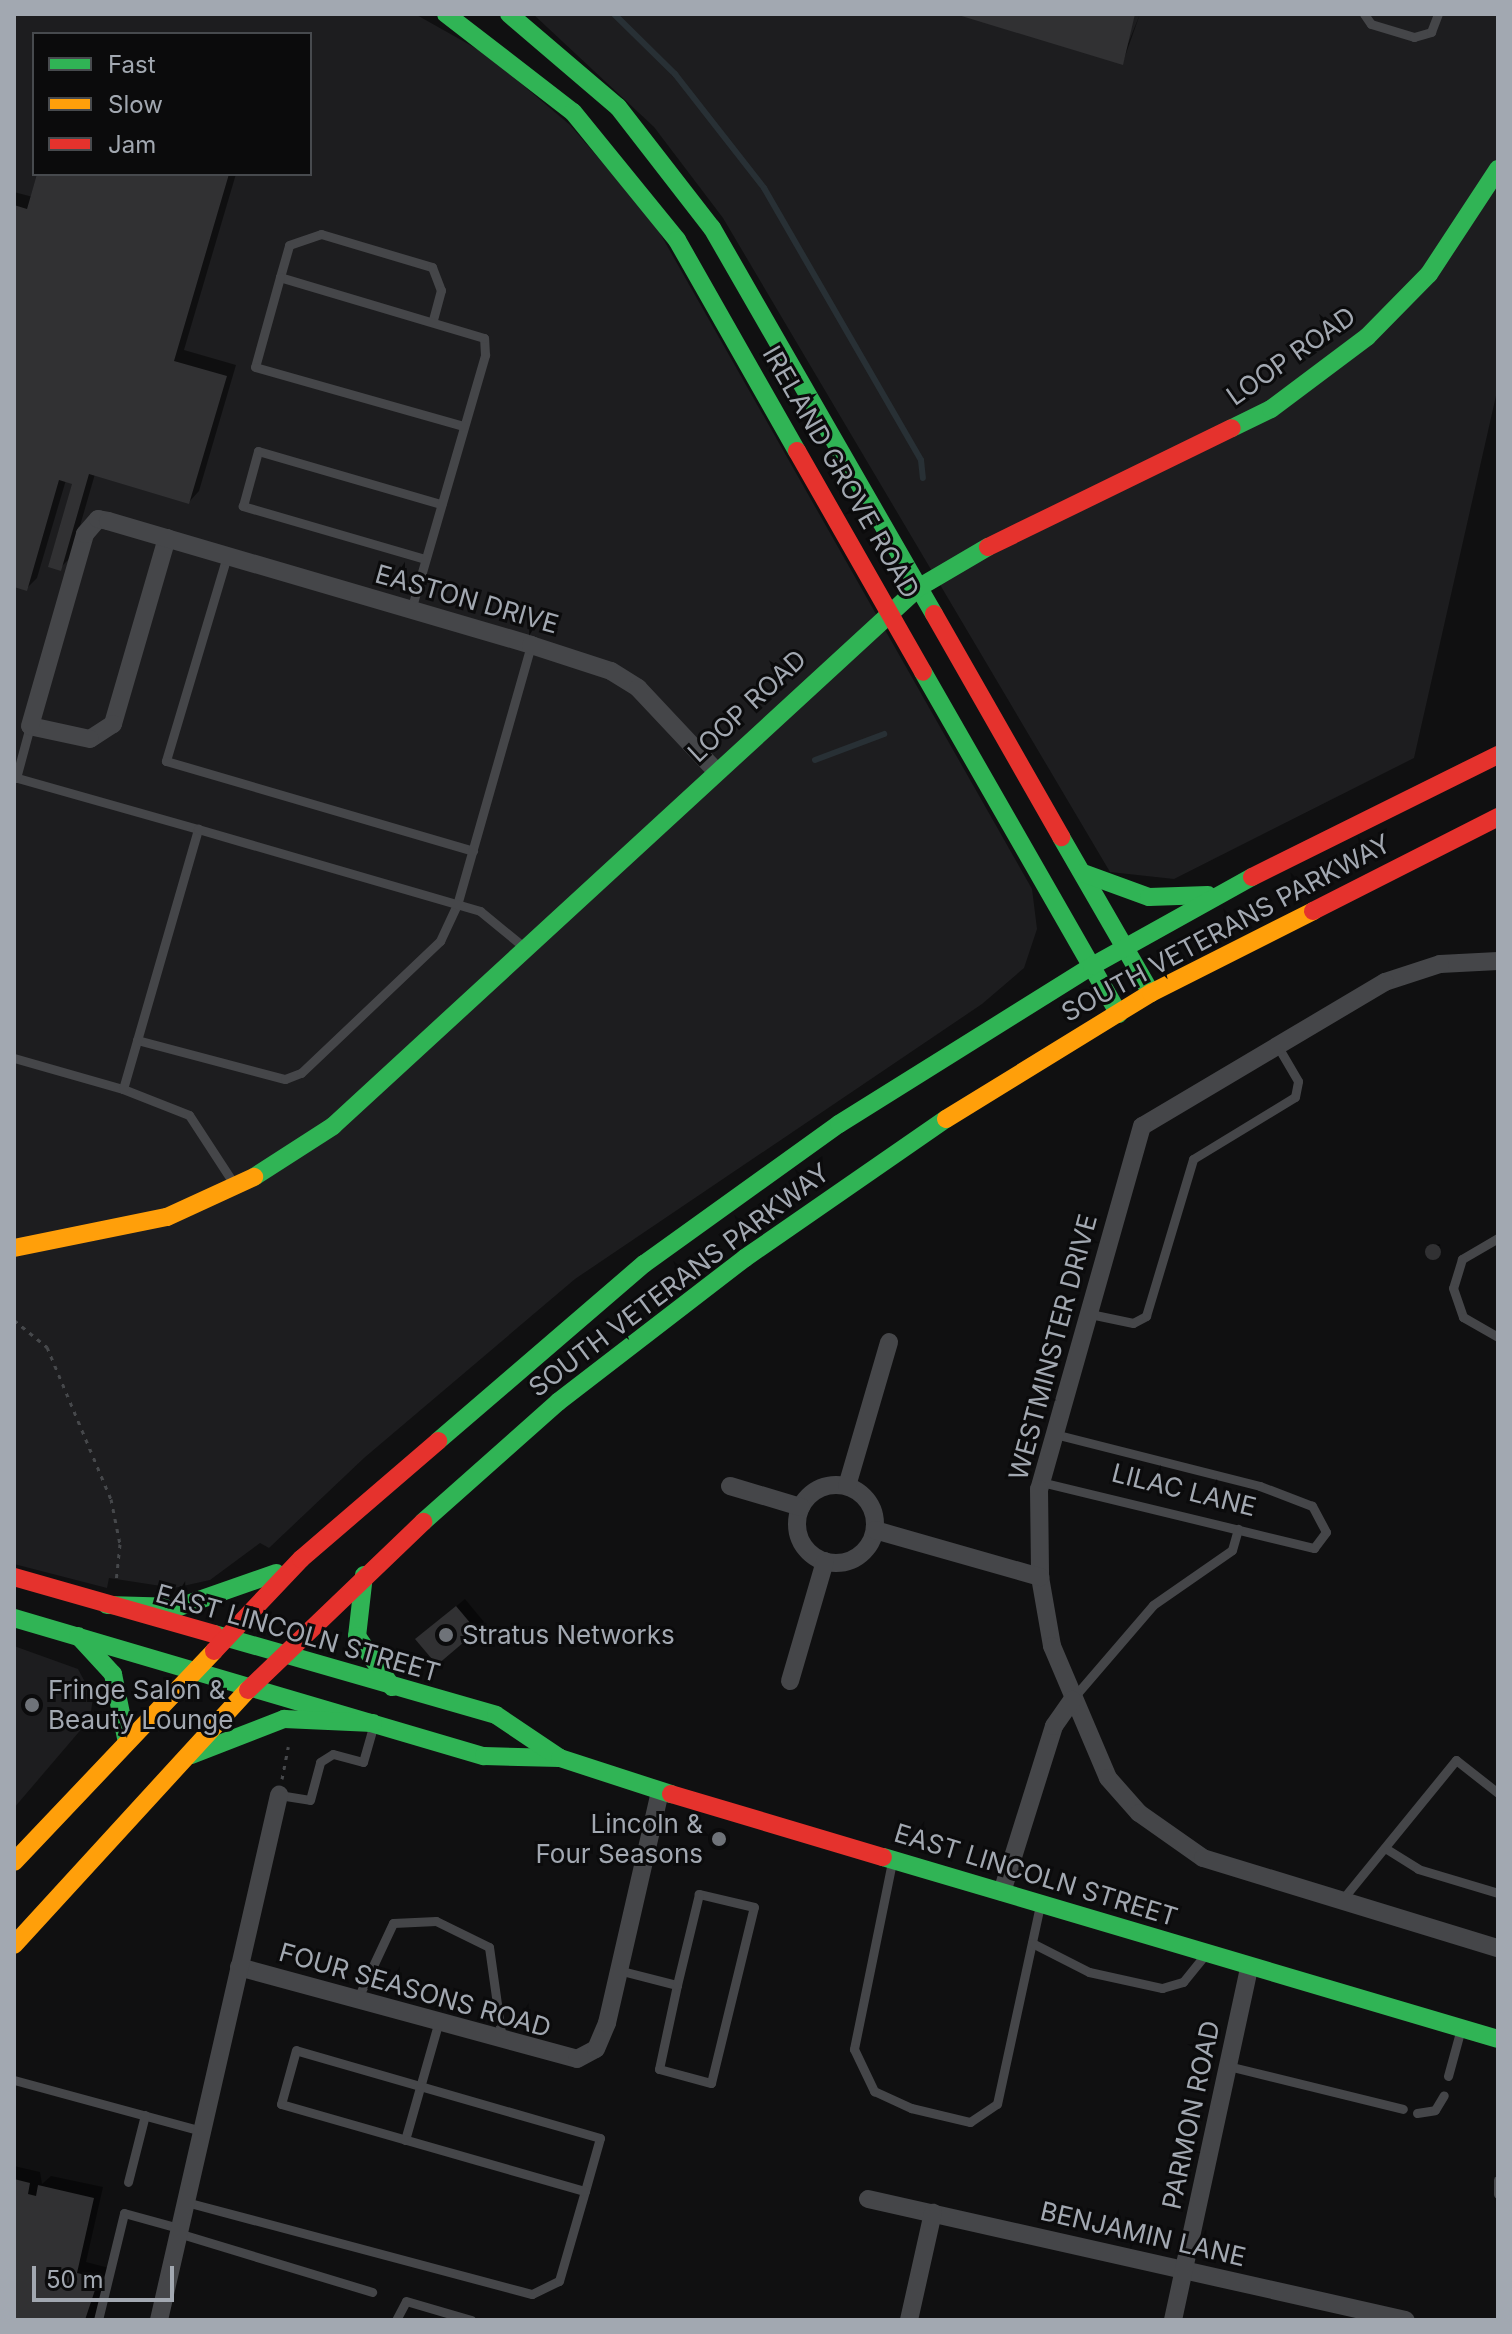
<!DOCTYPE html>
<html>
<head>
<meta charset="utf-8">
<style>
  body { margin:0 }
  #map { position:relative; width:1512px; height:2334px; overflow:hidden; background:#101011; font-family:Inter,sans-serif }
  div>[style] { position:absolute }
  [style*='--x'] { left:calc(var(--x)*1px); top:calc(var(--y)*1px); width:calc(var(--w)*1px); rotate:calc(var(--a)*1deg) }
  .built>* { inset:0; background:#1d1d1f }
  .shadow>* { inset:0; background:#0007 }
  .stream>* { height:6px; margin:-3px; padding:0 3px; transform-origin:3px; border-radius:3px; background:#283035 }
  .building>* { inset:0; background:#313133 }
  .round { border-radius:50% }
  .path>* { height:3px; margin-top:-1.5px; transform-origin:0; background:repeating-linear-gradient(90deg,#46484b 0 4px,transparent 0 10px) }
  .lane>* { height:9px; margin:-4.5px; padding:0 4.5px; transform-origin:4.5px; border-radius:4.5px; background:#454649 }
  .street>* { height:18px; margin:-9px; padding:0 9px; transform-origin:9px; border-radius:9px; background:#454649 }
  .street>.ring { margin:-9px; padding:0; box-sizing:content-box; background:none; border:18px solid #454649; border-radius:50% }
  .fast>* { height:18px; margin:-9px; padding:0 9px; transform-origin:9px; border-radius:9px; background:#30b455 }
  .slow>* { height:18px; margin:-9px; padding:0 9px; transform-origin:9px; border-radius:9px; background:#ff9f0a }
  .jam>* { height:18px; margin:-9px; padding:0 9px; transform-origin:9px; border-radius:9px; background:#e5322d }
  .dots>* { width:22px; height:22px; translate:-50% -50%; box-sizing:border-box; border:4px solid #0b0b0c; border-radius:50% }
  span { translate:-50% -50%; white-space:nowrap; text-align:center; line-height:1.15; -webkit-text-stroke:6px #0b0b0c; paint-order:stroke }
  .street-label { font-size:26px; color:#a2a8b1 }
  .poi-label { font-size:26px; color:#a2a8b1 }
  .left { translate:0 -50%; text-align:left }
  .right { translate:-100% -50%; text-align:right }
  .frame { position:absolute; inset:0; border:16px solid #a2a8b1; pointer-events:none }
  .legend { position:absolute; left:32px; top:32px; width:280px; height:144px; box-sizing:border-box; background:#0b0b0c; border:2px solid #474a4e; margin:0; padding:10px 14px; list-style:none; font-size:24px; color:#a2a8b1 }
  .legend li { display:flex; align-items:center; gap:16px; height:40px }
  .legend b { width:40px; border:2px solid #474a4e }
  .scale { position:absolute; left:32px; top:2266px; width:142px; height:36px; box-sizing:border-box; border:4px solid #a2a8b1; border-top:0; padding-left:10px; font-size:24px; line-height:28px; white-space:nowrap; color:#a2a8b1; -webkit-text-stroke:6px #0b0b0c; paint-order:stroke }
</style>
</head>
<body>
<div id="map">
  <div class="built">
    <i style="clip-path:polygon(evenodd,14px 14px,415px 14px,486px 54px,570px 125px,653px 221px,1032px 889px,1037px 929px,1024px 968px,982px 1004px,575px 1279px,364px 1458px,269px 1548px,260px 1543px,210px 1580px,174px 1588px,109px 1578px,107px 1588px,14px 1564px,14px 14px,34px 34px,310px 34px,310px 174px,34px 174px,34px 34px)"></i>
    <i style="clip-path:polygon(533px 14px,1498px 14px,1498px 387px,1414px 758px,1174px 879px,1110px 872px,723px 218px,654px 127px)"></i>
    <i style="clip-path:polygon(14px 1646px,78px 1669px,93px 1697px,90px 1719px,14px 1808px)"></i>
  </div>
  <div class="shadow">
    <i style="clip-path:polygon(960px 14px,1133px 14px,1123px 56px,1140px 14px,1123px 62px)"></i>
    <i style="clip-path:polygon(39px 174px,236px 174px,184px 350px,236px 365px,199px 491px,189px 502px,95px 474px,71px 557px,60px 568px,74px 482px,66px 480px,37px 578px,26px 589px,14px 585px,14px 192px,33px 197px)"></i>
    <i style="clip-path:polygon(1440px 1244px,1441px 1254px,1429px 1256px,1428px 1246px)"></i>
    <i style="clip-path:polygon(465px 1599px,484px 1622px,476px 1630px,426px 1631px)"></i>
    <i style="clip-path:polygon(14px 2166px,40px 2172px,42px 2184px,51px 2176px,103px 2187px,86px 2262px,109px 2268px,94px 2320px,14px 2320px)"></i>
  </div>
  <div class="stream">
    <i style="--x:614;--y:14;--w:86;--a:44.5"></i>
    <i style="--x:675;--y:74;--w:145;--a:52"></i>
    <i style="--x:764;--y:188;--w:314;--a:60"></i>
    <i style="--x:921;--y:460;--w:18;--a:84"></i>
    <i style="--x:815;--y:760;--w:74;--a:-20.6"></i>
  </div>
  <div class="building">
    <i style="clip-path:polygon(955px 14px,1135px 14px,1123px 65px)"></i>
    <i style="clip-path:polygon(37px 174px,229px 174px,174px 361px,227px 376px,189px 504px,89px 474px,61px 571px,48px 567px,72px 484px,59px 480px,27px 591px,14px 587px,14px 205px,27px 209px)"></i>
    <i class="round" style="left:1425px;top:1244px;width:16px;height:16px"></i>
    <i style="clip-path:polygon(456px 1606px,477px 1631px,437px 1665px,415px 1639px)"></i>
    <i style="clip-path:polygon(14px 2179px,30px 2183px,28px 2194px,36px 2196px,38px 2185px,94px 2198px,77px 2273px,99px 2278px,85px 2320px,14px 2320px)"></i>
  </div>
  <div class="path">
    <i style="--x:14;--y:1320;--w:43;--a:39.3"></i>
    <i style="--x:47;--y:1347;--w:165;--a:67.2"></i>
    <i style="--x:111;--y:1499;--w:46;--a:78.7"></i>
    <i style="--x:120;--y:1544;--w:37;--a:96"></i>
    <i style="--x:282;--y:1779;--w:33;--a:-79"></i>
  </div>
  <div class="lane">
    <i style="--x:1364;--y:14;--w:12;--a:55"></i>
    <i style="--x:1371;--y:24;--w:45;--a:16.8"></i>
    <i style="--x:1414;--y:37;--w:18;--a:-16"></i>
    <i style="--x:1431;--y:32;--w:19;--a:-69"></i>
    <i style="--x:280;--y:277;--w:33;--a:-74"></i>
    <i style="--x:289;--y:245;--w:34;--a:-19"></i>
    <i style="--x:321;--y:234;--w:116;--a:16.6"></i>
    <i style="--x:432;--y:267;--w:25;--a:69"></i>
    <i style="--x:441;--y:290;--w:31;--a:105"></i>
    <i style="--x:227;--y:556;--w:214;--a:106.6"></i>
    <i style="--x:166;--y:761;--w:320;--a:16.3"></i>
    <i style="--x:425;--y:559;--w:190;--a:-163.8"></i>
    <i style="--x:243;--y:506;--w:57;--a:-74.7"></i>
    <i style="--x:258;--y:451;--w:191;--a:16.2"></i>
    <i style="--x:411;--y:610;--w:266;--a:-73.8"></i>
    <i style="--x:485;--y:355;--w:17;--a:-93"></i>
    <i style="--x:484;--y:338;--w:213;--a:-163.4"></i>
    <i style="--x:280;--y:277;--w:93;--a:105.5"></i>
    <i style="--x:255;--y:367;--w:217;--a:15.8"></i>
    <i style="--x:14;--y:777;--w:191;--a:15.8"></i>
    <i style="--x:16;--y:778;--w:54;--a:-74.9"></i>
    <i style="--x:137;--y:1040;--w:153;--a:14.8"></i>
    <i style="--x:285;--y:1079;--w:17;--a:-21"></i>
    <i style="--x:301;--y:1073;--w:192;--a:-43.5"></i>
    <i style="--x:440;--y:941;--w:40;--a:-65"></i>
    <i style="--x:457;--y:905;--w:270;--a:-74.1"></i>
    <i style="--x:14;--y:1058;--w:113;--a:15.9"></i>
    <i style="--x:236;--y:1187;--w:86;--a:-123.1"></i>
    <i style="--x:189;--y:1115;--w:71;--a:-158.5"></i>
    <i style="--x:123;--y:1089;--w:271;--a:-73.9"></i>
    <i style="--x:198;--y:829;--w:294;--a:16.2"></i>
    <i style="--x:480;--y:911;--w:58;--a:39.4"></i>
    <i style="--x:1498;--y:1238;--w:42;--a:149.7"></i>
    <i style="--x:1462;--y:1259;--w:30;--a:107"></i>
    <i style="--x:1453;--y:1288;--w:31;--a:71"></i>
    <i style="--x:1463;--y:1317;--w:40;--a:29.7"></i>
    <i style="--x:1090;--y:1314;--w:44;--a:11.8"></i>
    <i style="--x:1133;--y:1323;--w:15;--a:-28"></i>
    <i style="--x:1146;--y:1316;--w:164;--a:-73.3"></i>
    <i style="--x:1193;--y:1159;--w:119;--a:-31.3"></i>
    <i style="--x:1295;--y:1097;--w:16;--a:-79"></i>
    <i style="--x:1298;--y:1081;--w:42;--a:-120.3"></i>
    <i style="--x:1041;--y:1482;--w:281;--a:13.6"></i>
    <i style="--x:1314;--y:1548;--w:20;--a:-53"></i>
    <i style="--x:1326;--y:1532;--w:30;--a:-118"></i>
    <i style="--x:1312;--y:1506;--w:56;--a:-159"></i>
    <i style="--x:1260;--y:1486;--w:212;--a:-165.8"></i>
    <i style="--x:1074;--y:1697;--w:121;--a:-49.3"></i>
    <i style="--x:1153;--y:1605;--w:96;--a:-34.8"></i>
    <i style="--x:1232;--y:1550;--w:22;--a:-74"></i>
    <i style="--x:279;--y:1795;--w:31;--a:9"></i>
    <i style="--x:310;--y:1800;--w:39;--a:-75"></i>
    <i style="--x:320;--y:1762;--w:15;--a:-32"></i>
    <i style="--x:333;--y:1754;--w:31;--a:15"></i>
    <i style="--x:363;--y:1762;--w:33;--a:-74"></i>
    <i style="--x:1385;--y:1848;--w:39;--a:32"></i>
    <i style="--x:1418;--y:1869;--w:84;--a:16.7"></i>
    <i style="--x:892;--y:1862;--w:191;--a:101.5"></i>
    <i style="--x:854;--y:2049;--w:47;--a:64.5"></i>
    <i style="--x:874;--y:2091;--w:41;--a:24.7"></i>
    <i style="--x:911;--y:2108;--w:61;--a:13.3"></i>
    <i style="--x:970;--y:2122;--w:32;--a:-34"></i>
    <i style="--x:997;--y:2104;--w:204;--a:-77.8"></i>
    <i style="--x:1341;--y:1901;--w:182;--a:-50.8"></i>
    <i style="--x:1456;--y:1760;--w:53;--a:38.2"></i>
    <i style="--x:1032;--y:1943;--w:64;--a:27"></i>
    <i style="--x:1089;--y:1972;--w:75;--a:12.4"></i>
    <i style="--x:1162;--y:1988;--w:22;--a:-16"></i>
    <i style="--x:1183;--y:1982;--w:32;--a:-51"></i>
    <i style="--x:618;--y:1970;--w:61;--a:14.3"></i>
    <i style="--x:677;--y:1985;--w:86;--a:102.1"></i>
    <i style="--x:659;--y:2069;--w:54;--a:15.1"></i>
    <i style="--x:711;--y:2083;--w:181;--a:-76.3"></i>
    <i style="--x:754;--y:1907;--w:57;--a:-166.7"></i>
    <i style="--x:699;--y:1894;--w:94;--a:103.6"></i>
    <i style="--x:357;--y:2000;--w:85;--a:-64.9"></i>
    <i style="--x:393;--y:1923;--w:43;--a:-2.7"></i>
    <i style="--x:436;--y:1921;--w:59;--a:26.1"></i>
    <i style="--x:489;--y:1947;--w:93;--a:82"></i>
    <i style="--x:1228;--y:2066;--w:180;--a:13.8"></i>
    <i style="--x:1448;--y:2076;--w:46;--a:-74.7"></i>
    <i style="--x:14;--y:2080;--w:195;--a:15.2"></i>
    <i style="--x:1417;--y:2113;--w:18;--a:-9"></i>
    <i style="--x:1435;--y:2110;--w:17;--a:-59"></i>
    <i style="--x:405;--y:2140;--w:121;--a:-74.1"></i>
    <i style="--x:1498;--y:2180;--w:14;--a:90"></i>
    <i style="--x:128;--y:2182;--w:69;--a:-75.8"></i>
    <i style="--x:186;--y:2202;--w:358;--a:14.9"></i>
    <i style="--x:532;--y:2294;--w:30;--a:-26"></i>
    <i style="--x:559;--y:2281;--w:94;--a:-73.9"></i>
    <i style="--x:585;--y:2191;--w:55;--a:-74.2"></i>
    <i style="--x:600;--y:2138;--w:316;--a:-163.9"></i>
    <i style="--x:296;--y:2050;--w:56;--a:105.5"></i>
    <i style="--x:281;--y:2104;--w:316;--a:16"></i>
    <i style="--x:178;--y:2233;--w:203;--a:16.9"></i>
    <i style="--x:98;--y:2320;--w:110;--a:-76.3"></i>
    <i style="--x:124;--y:2213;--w:57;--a:15.3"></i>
    <i style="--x:396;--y:2320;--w:21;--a:-62"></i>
    <i style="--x:406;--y:2301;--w:68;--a:16.3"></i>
  </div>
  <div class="street">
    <i style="--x:167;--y:538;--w:194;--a:106.2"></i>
    <i style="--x:113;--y:724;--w:27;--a:147"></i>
    <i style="--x:90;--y:739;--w:61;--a:-167.8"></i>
    <i style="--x:30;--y:726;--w:200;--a:-74"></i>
    <i style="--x:85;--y:534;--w:20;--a:-49"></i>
    <i style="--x:98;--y:519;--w:10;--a:11"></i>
    <i style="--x:108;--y:521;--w:441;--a:16.3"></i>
    <i style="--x:531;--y:645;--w:84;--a:18"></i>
    <i style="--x:611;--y:671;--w:32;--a:32"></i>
    <i style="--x:638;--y:688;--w:114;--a:46.8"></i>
    <i style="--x:1498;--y:961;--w:58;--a:177"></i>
    <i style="--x:1440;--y:964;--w:58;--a:161.9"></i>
    <i style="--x:1385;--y:982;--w:282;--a:149.3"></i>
    <i style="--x:1142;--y:1126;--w:377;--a:105.8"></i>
    <i style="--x:1039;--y:1489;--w:88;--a:89.3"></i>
    <i style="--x:1040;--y:1577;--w:70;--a:80.1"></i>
    <i style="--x:1052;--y:1646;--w:143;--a:67"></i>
    <i style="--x:1108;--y:1778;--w:47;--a:48.5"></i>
    <i style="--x:1139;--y:1813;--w:78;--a:35.1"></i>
    <i style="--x:1203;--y:1858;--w:308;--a:17"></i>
    <i class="ring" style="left:797px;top:1485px;width:60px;height:60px"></i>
    <i style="--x:730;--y:1486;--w:74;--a:16.5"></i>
    <i style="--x:847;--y:1486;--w:150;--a:-73.7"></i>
    <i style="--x:875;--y:1530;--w:172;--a:15.9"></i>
    <i style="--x:790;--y:1681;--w:125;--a:-73.7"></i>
    <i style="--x:1002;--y:1892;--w:174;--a:-72.6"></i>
    <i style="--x:1054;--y:1726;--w:32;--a:-55"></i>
    <i style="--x:239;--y:1967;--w:350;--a:15.2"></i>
    <i style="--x:577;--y:2059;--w:21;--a:-28"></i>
    <i style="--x:596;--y:2049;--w:28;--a:-67"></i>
    <i style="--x:607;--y:2023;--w:238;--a:-77.1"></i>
    <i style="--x:868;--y:2199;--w:551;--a:12.68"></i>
    <i style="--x:159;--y:2320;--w:539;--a:-77.12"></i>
    <i style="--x:909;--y:2320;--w:110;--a:-77.4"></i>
    <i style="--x:1173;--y:2320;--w:361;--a:-77.8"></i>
  </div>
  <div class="fast">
    <i style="--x:446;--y:14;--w:160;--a:37.7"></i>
    <i style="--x:573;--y:112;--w:165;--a:50.9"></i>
    <i style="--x:677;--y:240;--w:243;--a:60.4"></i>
    <i style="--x:509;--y:14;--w:143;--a:40.5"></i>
    <i style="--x:618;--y:107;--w:153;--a:52.2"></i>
    <i style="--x:712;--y:228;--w:445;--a:60.1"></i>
    <i style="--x:1232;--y:428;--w:43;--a:-26"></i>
    <i style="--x:1271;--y:409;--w:120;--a:-36.9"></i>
    <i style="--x:1367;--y:337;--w:88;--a:-45.5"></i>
    <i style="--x:1429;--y:274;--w:126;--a:-56.7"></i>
    <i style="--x:923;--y:672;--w:394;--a:60.2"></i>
    <i style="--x:1061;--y:837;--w:180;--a:60"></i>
    <i style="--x:1083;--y:873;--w:70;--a:20"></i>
    <i style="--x:1149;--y:897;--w:59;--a:-1.9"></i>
    <i style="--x:254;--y:1177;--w:94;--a:-32.8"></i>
    <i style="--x:333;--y:1126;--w:795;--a:-42.6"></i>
    <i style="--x:918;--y:588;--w:81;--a:-30.4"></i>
    <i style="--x:438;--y:1441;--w:272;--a:-40.7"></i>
    <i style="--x:644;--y:1264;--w:240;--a:-35.7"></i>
    <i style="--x:839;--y:1124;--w:298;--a:-32"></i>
    <i style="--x:1092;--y:966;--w:183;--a:-29.1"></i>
    <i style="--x:423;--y:1522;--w:181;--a:-41.6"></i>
    <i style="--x:558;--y:1402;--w:236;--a:-37.6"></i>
    <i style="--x:745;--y:1258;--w:244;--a:-34.7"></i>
    <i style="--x:364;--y:1575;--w:61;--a:96.5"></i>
    <i style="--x:357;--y:1636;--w:62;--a:55.5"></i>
    <i style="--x:107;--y:1605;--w:72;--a:1.6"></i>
    <i style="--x:179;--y:1607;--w:103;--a:-19.3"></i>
    <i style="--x:14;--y:1618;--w:490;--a:16.4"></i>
    <i style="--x:484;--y:1756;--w:76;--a:1.5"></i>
    <i style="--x:214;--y:1634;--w:293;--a:16"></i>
    <i style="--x:496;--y:1715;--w:77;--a:33.9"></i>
    <i style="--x:560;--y:1758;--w:117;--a:18"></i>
    <i style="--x:78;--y:1636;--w:52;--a:47.4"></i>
    <i style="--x:113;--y:1674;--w:65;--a:78.5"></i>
    <i style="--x:191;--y:1755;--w:100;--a:-21.2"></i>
    <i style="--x:284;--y:1719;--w:89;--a:2.6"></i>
    <i style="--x:883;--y:1857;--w:641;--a:16.49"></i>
  </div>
  <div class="slow">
    <i style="--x:946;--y:1119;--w:241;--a:-31.6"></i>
    <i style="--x:1151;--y:993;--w:182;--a:-26.8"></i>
    <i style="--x:14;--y:1248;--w:156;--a:-11.5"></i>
    <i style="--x:167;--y:1217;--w:96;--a:-24.7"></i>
    <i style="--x:14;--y:1862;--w:291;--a:-46.5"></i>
    <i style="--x:14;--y:1945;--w:346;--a:-47.5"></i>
  </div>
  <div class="jam">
    <i style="--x:797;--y:451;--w:254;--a:60.3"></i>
    <i style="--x:988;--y:547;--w:271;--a:-26"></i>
    <i style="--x:934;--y:614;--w:257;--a:60.3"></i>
    <i style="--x:1252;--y:877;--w:275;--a:-26.4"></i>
    <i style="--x:1313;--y:911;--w:208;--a:-26.9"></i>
    <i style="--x:14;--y:1577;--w:208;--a:15.9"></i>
    <i style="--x:214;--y:1651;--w:127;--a:-46.6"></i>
    <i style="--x:301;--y:1559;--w:181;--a:-40.7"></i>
    <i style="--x:248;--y:1690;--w:243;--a:-43.8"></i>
    <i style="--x:671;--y:1794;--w:221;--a:16.6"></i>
  </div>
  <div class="dots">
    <i style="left:446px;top:1635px;background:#6f7379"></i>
    <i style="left:32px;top:1705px;background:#6f7379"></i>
    <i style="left:719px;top:1839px;background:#6f7379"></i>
  </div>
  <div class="street-label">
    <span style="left:1291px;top:356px;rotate:-35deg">LOOP ROAD</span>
    <span style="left:841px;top:472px;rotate:60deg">IRELAND GROVE ROAD</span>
    <span style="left:467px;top:599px;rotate:16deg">EASTON DRIVE</span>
    <span style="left:747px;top:706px;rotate:-43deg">LOOP ROAD</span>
    <span style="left:1226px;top:928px;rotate:-28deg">SOUTH VETERANS PARKWAY</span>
    <span style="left:679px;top:1280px;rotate:-37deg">SOUTH VETERANS PARKWAY</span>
    <span style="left:1053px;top:1347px;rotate:-75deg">WESTMINSTER DRIVE</span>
    <span style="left:1184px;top:1490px;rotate:14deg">LILAC LANE</span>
    <span style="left:298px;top:1633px;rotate:16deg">EAST LINCOLN STREET</span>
    <span style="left:1036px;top:1875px;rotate:17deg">EAST LINCOLN STREET</span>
    <span style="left:415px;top:1990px;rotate:16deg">FOUR SEASONS ROAD</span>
    <span style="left:1191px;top:2115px;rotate:-78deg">PARMON ROAD</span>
    <span style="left:1143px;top:2234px;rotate:13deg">BENJAMIN LANE</span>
  </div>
  <div class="poi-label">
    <span class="left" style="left:462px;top:1635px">Stratus Networks</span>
    <span class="left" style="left:48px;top:1705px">Fringe Salon &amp;<br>Beauty Lounge</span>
    <span class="right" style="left:703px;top:1839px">Lincoln &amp;<br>Four Seasons</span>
  </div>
  <div class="frame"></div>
  <ul class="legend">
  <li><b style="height:10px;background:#30b455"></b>Fast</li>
  <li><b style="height:10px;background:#ff9f0a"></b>Slow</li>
  <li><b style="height:10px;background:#e5322d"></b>Jam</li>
  </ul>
  <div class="scale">50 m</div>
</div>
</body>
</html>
